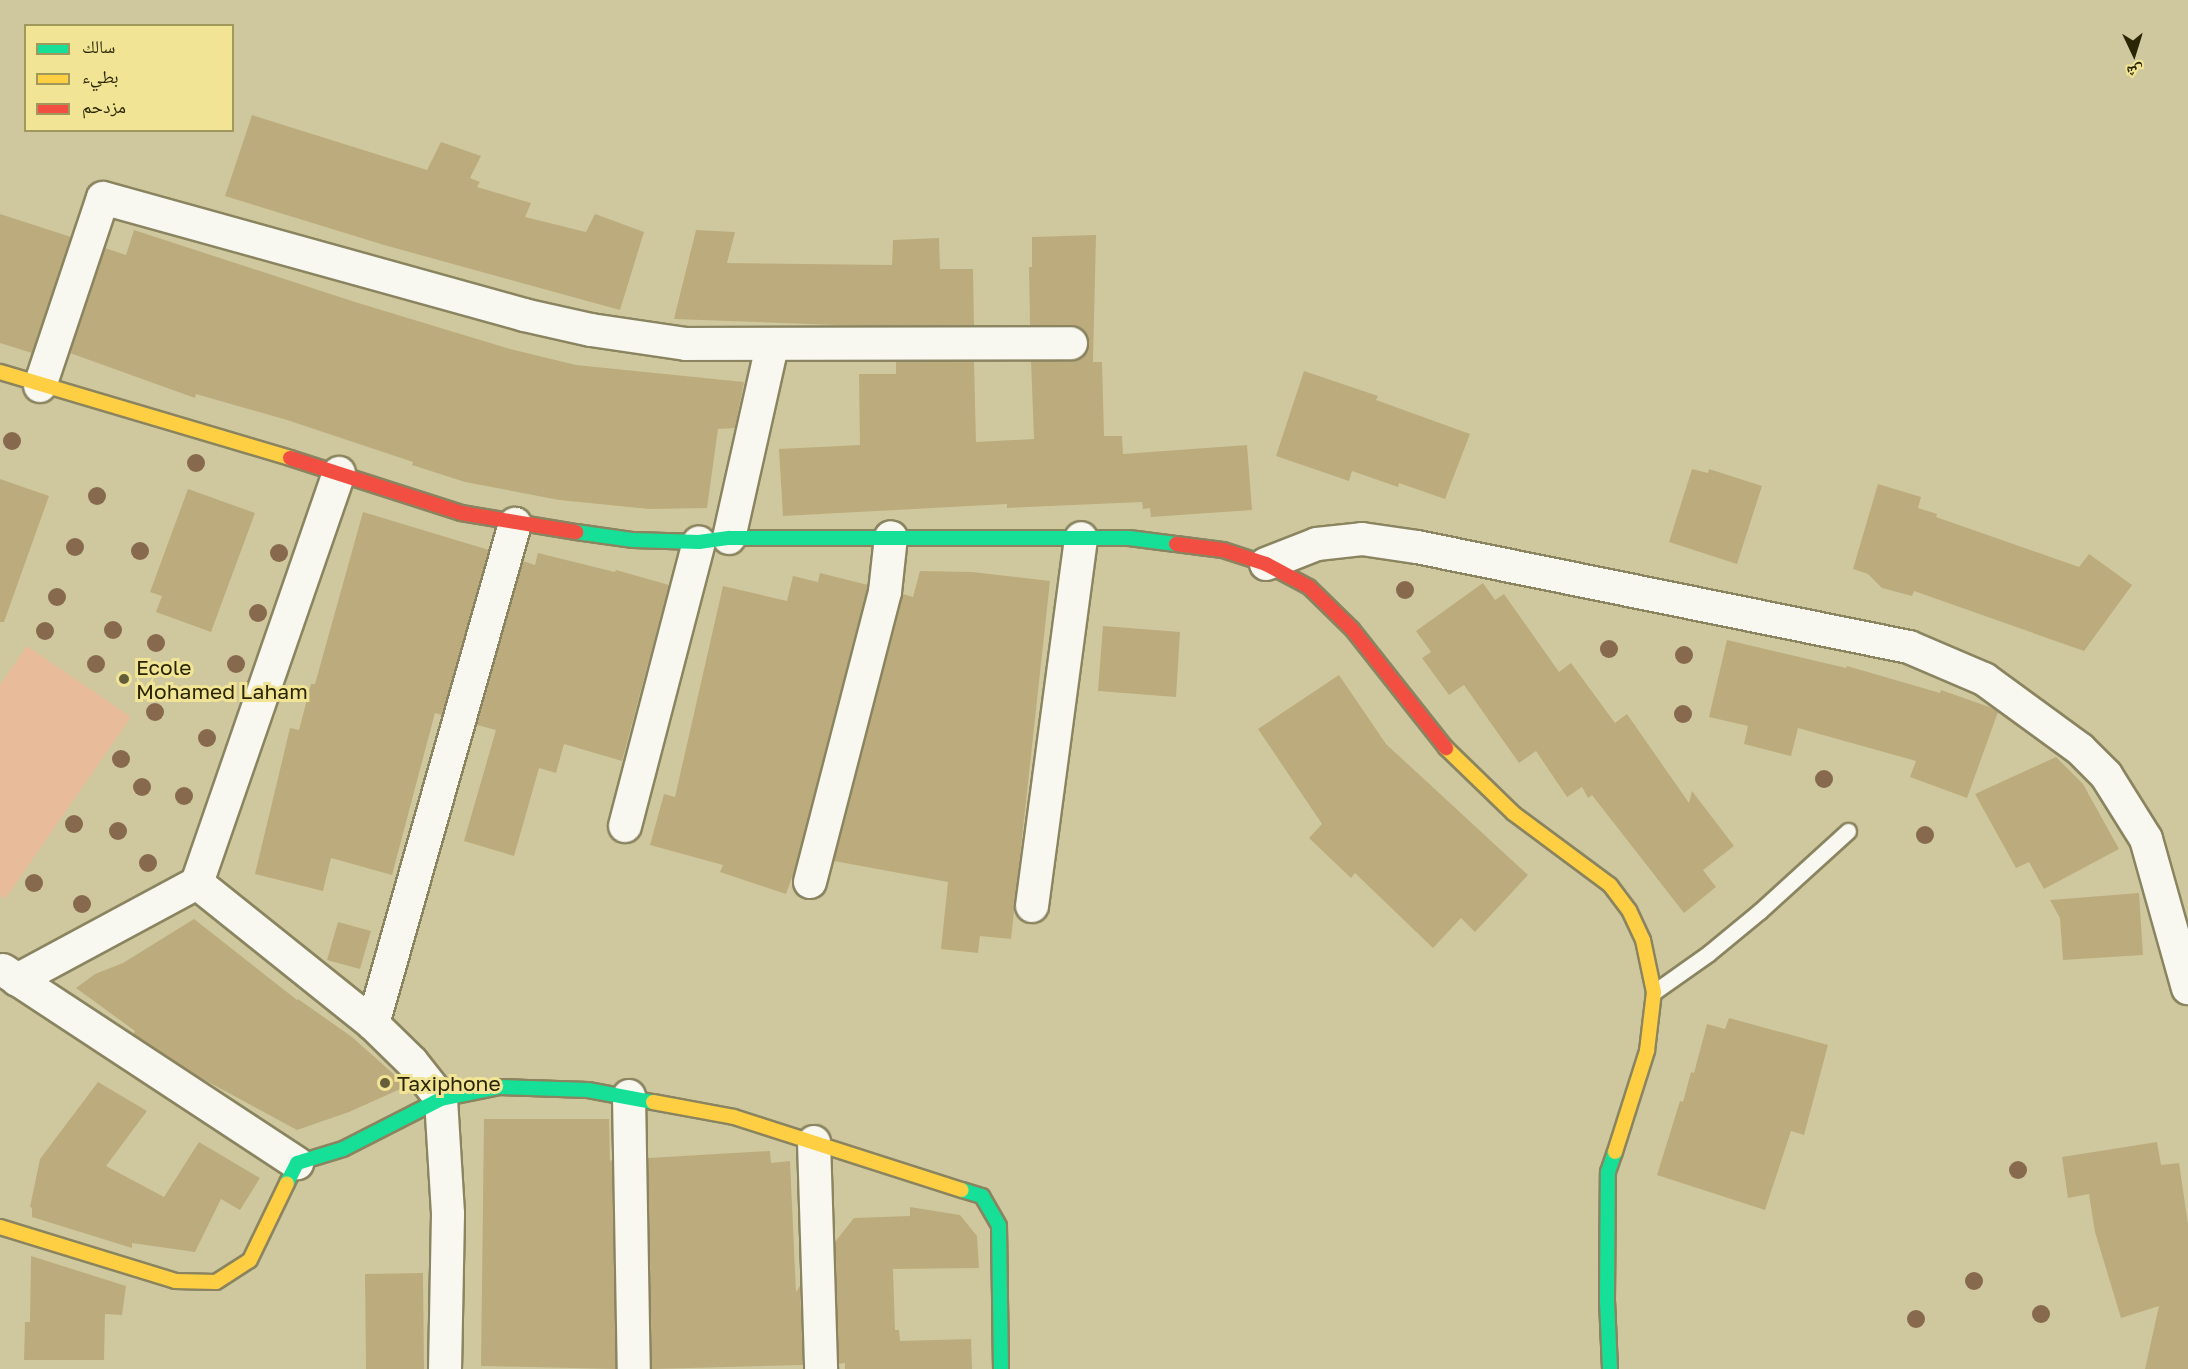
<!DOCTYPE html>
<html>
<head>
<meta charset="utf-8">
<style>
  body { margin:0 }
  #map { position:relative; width:2188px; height:1369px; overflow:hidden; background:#cfc89e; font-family:"Golos Text","Noto Naskh Arabic",sans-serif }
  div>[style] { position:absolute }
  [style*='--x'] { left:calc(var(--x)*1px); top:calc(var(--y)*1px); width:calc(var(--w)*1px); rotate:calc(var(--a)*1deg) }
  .green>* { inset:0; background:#e8bb9a }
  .building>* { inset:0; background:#bcac7d }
  .roads { filter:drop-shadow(2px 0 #8a8460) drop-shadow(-2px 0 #8a8460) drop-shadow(0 2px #8a8460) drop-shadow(0 -2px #8a8460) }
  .lane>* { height:15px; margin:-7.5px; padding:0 7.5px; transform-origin:7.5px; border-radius:7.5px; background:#f8f7f0 }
  .street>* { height:32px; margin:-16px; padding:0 16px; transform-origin:16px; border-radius:16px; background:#f8f7f0 }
  .fast>* { height:14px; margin:-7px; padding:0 7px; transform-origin:7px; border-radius:7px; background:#16e098 }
  .slow>* { height:14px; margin:-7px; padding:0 7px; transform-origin:7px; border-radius:7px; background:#ffcf43 }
  .jam>* { height:14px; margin:-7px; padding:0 7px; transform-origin:7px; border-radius:7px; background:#f24e42 }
  .trees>* { width:18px; height:18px; margin:-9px; border-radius:50%; background:#876a4e }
  .dots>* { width:16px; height:16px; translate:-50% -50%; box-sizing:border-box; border:3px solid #f1e595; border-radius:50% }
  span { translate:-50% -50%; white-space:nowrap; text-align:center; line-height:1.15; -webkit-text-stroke:6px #f1e595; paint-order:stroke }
  .poi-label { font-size:21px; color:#2a2504 }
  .left { translate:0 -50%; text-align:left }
  .legend { position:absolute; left:24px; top:24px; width:210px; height:108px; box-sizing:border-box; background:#f1e595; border:2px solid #a1985b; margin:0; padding:8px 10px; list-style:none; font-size:18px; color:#2a2504 }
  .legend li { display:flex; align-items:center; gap:12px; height:30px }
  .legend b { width:30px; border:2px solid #a1985b }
  .north { position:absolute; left:2104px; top:24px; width:60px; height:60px; -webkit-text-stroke:4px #f1e595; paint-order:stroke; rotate:176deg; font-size:16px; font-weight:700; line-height:24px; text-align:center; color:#2a2504 }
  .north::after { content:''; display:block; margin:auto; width:21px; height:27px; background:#2a2504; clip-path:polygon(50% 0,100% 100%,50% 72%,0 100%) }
</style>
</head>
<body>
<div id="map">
  <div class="green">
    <i style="clip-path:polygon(27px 646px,131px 717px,5px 899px,0 895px,0 685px)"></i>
  </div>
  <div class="building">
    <i style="clip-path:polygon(252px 115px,427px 170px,441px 142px,481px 156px,470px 178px,480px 182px,477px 187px,531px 203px,525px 217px,586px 232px,595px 214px,644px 232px,620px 310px,384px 245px,225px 196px)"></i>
    <i style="clip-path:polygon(0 214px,71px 237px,32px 353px,0 343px)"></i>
    <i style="clip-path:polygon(134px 230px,355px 302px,510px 349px,576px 365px,744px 382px,735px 428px,718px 429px,707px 508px,649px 509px,559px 500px,465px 482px,412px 465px,413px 462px,287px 420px,196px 394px,195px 398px,70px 353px,105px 248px,126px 255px)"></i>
    <i style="clip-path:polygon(696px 230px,735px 232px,727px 263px,892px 265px,893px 240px,939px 238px,940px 269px,973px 269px,974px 325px,862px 326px,674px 319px)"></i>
    <i style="clip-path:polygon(1096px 235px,1093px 362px,1102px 362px,1104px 436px,1122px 436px,1123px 454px,1247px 445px,1252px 510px,1151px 517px,1150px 508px,1143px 509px,1142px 502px,1007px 508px,1007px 504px,783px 516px,779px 449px,860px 445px,859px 374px,896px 374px,896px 361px,974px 361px,976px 442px,1034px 439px,1031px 361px,1080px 359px,1087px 351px,1089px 342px,1086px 333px,1079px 327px,1030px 325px,1029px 267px,1032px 267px,1032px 237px)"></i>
    <i style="clip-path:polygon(1304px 371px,1378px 396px,1376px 400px,1470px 434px,1445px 499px,1399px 483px,1398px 487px,1352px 471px,1349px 481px,1276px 456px)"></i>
    <i style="clip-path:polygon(1692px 469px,1708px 473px,1709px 469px,1762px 486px,1737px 564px,1669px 542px)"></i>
    <i style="clip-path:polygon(0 479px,49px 496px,4px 622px,0 622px)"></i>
    <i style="clip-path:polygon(1878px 484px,1921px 497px,1918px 508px,1937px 514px,1936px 517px,2079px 567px,2089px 554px,2132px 585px,2084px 651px,1914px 591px,1912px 596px,1882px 588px,1868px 574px,1853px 569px)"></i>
    <i style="clip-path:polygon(188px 489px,255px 513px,211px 632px,156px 612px,162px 596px,150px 592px)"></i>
    <i style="clip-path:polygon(363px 512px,489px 550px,442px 715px,435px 713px,392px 875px,331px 858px,323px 891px,255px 874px,290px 728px,299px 730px,311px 684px,315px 684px)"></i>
    <i style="clip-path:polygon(538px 553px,615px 572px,616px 570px,669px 585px,622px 761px,564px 744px,556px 773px,539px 768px,514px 856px,464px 841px,496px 730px,477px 725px,523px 561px,535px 565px)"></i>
    <i style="clip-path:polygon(920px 571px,972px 572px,1050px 581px,1011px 939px,980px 936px,978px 953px,941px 949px,948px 882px,834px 861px,903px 594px,913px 597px)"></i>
    <i style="clip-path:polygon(820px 573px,868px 585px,795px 869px,786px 894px,720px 872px,723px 865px,650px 845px,664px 794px,675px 797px,723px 586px,787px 601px,793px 576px,818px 582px)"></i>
    <i style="clip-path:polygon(1483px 583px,1495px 600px,1504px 594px,1559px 672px,1571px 663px,1615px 723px,1627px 714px,1689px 803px,1692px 791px,1734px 846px,1703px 870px,1716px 887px,1684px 913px,1592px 795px,1588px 798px,1582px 787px,1567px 797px,1536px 751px,1519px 763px,1464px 685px,1449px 695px,1422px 658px,1431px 652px,1416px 631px)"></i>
    <i style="clip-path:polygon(1103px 626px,1180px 632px,1176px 697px,1098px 691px)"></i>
    <i style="clip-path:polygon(1727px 640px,1846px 668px,1847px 666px,1940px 693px,1941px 690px,1995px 709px,1998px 712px,1967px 798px,1910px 777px,1916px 761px,1798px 728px,1791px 756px,1744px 744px,1748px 726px,1709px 717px)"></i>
    <i style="clip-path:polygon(1339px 675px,1386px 744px,1528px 875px,1475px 932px,1461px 918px,1433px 948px,1355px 873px,1351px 878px,1309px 838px,1322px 824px,1258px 729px)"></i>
    <i style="clip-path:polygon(2056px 757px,2083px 784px,2119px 849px,2044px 889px,2029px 862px,2016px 868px,1975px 794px)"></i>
    <i style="clip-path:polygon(2139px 893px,2143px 955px,2063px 960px,2060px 918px,2050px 900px)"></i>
    <i style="clip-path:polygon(194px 919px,297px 1000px,298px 999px,352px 1037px,407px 1086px,349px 1112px,297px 1130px,199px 1077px,133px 1034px,135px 1031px,76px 988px,95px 974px,123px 963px)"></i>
    <i style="clip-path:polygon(338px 922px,371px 931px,360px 969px,327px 960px)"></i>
    <i style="clip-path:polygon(1729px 1018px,1828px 1045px,1804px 1135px,1791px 1131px,1765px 1210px,1657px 1175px,1680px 1101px,1683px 1102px,1691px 1072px,1694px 1073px,1707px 1024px,1725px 1029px)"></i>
    <i style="clip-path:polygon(98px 1082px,147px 1111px,106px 1166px,164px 1197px,199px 1142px,260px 1178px,240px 1210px,221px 1199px,195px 1252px,132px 1243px,132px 1248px,32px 1217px,32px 1208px,30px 1207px,40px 1159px)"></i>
    <i style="clip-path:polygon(484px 1119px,609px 1119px,610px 1161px,612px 1160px,616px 1369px,481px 1366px)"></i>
    <i style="clip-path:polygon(2157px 1142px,2161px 1165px,2179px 1163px,2188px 1224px,2188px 1369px,2145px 1369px,2159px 1306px,2121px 1318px,2095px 1232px,2089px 1194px,2068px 1198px,2062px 1157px)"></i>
    <i style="clip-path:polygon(770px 1151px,771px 1163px,790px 1161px,796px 1292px,800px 1286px,803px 1365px,652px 1369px,648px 1158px)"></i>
    <i style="clip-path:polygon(910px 1207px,960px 1215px,977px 1236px,979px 1268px,893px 1269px,895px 1330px,899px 1330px,900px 1341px,971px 1339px,972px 1369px,845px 1369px,845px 1363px,839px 1364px,835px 1242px,854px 1218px,910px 1216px)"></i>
    <i style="clip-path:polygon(31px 1256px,126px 1286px,122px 1315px,105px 1314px,104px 1360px,24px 1360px,25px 1322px,30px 1322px)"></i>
    <i style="clip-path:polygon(423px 1273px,424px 1369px,366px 1369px,365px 1274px)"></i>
  </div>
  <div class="roads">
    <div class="lane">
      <i style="--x:1654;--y:992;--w:67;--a:-35.3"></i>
      <i style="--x:1709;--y:953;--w:66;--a:-39.5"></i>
      <i style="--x:1760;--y:911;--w:119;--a:-42.3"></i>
    </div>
    <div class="street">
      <i style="--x:40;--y:386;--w:198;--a:-71.5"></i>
      <i style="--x:103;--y:198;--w:437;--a:15.5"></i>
      <i style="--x:524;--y:315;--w:69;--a:12.6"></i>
      <i style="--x:591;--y:330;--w:96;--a:8.4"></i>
      <i style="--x:686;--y:344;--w:385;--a:-0.1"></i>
      <i style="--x:729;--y:538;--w:198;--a:-77.4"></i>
      <i style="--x:1266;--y:564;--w:55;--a:-21.4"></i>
      <i style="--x:1317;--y:544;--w:45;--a:-6.3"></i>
      <i style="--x:1362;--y:539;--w:56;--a:8.3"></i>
      <i style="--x:1417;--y:547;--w:502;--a:11.49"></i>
      <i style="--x:1909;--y:647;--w:82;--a:23.1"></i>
      <i style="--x:1984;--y:679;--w:119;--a:36.1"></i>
      <i style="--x:2080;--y:749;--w:37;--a:45"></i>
      <i style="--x:2106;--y:775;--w:75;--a:58"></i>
      <i style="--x:2146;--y:839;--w:155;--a:74.3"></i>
      <i style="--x:625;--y:826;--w:293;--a:-75.4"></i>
      <i style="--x:810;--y:882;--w:300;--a:-75.5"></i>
      <i style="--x:885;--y:592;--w:55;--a:-83.8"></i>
      <i style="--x:197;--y:883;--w:226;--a:38.7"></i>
      <i style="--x:373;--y:1024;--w:54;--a:44.3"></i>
      <i style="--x:412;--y:1062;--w:47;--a:51.9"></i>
      <i style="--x:441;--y:1099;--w:115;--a:86.5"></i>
      <i style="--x:448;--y:1214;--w:155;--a:91.1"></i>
      <i style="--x:1032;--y:906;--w:371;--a:-82.4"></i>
      <i style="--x:3;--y:970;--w:352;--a:33.3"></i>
      <i style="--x:17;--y:980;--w:204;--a:-28.3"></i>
      <i style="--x:197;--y:883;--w:434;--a:-70.9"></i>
      <i style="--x:373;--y:1024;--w:520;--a:-74.15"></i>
      <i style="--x:629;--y:1096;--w:273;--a:89"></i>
      <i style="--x:814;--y:1142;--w:227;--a:88.2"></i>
    </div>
    <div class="fast">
      <i style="--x:576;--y:532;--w:58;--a:8"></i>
      <i style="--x:633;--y:540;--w:66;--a:1.7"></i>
      <i style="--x:699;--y:542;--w:30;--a:-8"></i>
      <i style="--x:729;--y:538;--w:400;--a:0"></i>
      <i style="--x:1129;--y:538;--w:47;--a:7.3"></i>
      <i style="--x:287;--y:1183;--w:22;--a:-63"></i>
      <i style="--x:297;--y:1163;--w:48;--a:-16.9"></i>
      <i style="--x:343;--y:1149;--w:110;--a:-27"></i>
      <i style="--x:441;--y:1099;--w:59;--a:-11.7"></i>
      <i style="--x:499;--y:1087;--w:89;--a:1.9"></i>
      <i style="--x:588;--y:1090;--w:66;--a:10.5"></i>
      <i style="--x:962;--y:1190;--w:21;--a:17"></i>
      <i style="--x:982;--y:1196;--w:34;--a:60"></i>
      <i style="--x:999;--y:1226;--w:143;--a:89.2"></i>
      <i style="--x:1610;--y:1369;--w:68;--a:-92.5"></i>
      <i style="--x:1607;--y:1301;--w:129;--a:-89.6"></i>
      <i style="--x:1608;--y:1172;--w:21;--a:-71"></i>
    </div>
    <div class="slow">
      <i style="--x:0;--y:372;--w:302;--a:16.5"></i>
      <i style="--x:1446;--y:748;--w:93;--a:44.1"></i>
      <i style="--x:1513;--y:813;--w:121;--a:36.6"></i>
      <i style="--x:1610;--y:885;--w:31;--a:53"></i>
      <i style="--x:1629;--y:910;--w:33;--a:65"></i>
      <i style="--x:1643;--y:940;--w:53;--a:78.1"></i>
      <i style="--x:1654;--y:992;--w:59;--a:96.8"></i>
      <i style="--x:1647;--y:1051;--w:106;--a:107.6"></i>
      <i style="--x:653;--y:1102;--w:82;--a:10.5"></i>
      <i style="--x:734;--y:1117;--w:239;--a:17.8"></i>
      <i style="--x:0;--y:1227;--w:183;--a:17.1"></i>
      <i style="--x:175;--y:1281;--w:41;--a:1.4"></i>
      <i style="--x:216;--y:1282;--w:40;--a:-32.9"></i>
      <i style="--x:250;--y:1260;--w:85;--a:-64.3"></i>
    </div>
    <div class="jam">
      <i style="--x:290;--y:458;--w:180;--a:17.8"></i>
      <i style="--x:461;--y:513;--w:117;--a:9.4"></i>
      <i style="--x:1176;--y:544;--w:47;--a:7.3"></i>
      <i style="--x:1223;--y:550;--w:45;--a:18"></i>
      <i style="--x:1266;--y:564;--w:49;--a:28.1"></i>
      <i style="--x:1309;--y:587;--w:60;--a:44.3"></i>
      <i style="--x:1352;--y:629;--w:152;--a:51.7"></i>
    </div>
  </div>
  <div class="trees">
    <i style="left:12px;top:441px"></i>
    <i style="left:196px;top:463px"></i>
    <i style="left:97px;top:496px"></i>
    <i style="left:75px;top:547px"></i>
    <i style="left:140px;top:551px"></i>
    <i style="left:279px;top:553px"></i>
    <i style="left:1405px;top:590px"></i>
    <i style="left:57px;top:597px"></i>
    <i style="left:258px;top:613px"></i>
    <i style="left:113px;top:630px"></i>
    <i style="left:45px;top:631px"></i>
    <i style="left:156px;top:643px"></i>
    <i style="left:1609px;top:649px"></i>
    <i style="left:1684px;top:655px"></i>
    <i style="left:96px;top:664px"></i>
    <i style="left:236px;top:664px"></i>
    <i style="left:155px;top:712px"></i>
    <i style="left:1683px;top:714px"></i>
    <i style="left:207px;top:738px"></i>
    <i style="left:121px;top:759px"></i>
    <i style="left:1824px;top:779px"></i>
    <i style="left:142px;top:787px"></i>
    <i style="left:184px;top:796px"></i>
    <i style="left:74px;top:824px"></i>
    <i style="left:118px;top:831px"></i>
    <i style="left:1925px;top:835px"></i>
    <i style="left:148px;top:863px"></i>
    <i style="left:34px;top:883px"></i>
    <i style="left:82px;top:904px"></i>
    <i style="left:2018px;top:1170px"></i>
    <i style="left:1974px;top:1281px"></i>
    <i style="left:2041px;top:1314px"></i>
    <i style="left:1916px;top:1319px"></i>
  </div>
  <div class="dots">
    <i style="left:124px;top:679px;background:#645e3a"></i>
    <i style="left:385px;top:1083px;background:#645e3a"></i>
  </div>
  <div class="poi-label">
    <span class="left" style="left:136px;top:679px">Ecole<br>Mohamed Laham</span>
    <span class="left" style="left:397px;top:1083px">Taxiphone</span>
  </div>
  <ul class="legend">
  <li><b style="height:8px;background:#16e098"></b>سالك</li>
  <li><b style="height:8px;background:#ffcf43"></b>بطيء</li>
  <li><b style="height:8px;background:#f24e42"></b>مزدحم</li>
  </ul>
  <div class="north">ش</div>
</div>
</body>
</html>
